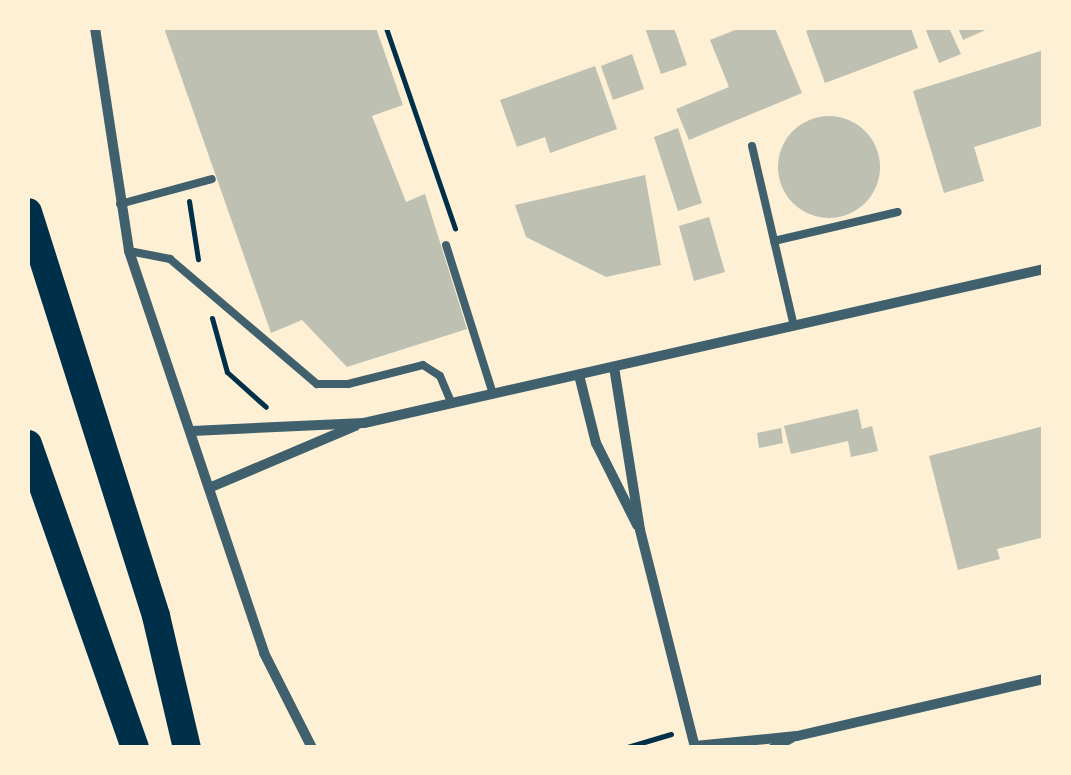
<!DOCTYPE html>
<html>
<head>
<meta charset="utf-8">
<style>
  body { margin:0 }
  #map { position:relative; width:1071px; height:775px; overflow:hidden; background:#fdf0d5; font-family:Commissioner,sans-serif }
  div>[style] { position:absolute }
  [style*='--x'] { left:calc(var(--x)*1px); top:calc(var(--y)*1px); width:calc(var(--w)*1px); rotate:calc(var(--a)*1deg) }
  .building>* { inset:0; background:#bec0b2 }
  .round { border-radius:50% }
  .path>* { height:5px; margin:-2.5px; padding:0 2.5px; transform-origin:2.5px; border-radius:2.5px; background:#003049 }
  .service>* { height:8px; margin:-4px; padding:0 4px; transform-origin:4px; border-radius:4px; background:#3f606c }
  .minor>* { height:10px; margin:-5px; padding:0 5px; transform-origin:5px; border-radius:5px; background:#3f606c }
  .motorway>* { height:28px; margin:-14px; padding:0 14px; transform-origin:14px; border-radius:14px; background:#003049 }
  span { translate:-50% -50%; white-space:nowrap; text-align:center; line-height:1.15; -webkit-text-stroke:9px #fdf0d5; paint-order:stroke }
  .frame { position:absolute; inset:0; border:30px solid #fdf0d5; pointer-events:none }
</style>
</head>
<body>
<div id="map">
  <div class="building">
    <i style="clip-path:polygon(164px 28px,376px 28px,403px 105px,372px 116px,406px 202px,425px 194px,467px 329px,347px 367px,302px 320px,271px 333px)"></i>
    <i style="clip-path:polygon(645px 28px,674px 28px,687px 65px,661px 74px)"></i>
    <i style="clip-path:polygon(740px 28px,775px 28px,802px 93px,689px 140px,676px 109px,729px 87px,710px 40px)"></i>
    <i style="clip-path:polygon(815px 28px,911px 28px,918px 48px,825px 83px,806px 31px)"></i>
    <i style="clip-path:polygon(925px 28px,949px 28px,961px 54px,939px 63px)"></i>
    <i style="clip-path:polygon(958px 28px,990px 28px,963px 40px)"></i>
    <i style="clip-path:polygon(1044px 50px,1044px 125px,974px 147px,984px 181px,944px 193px,913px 91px)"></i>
    <i style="clip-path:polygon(632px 54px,644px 89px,613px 100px,601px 66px)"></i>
    <i style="clip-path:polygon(595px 66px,617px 129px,550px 153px,545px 137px,517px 147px,500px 100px)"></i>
    <i class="round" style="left:778px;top:116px;width:102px;height:102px"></i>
    <i style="clip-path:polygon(678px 128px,702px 203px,678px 211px,654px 137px)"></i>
    <i style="clip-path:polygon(645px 175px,661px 265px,606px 277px,526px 237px,515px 205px)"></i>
    <i style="clip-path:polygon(709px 217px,725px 272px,694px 281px,679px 226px)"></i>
    <i style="clip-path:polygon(858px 409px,862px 429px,872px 426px,878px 451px,851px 457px,848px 441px,791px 454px,784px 426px)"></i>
    <i style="clip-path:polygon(1044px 426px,1044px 537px,997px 549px,1000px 559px,958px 570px,929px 456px)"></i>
    <i style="clip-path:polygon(781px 428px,783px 443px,759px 448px,757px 433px)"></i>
  </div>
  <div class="path">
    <i style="--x:386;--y:28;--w:212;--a:71"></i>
    <i style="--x:189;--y:201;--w:59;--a:81.2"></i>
    <i style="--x:212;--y:318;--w:56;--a:74.5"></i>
    <i style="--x:227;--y:372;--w:52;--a:41.9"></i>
    <i style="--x:624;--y:748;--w:49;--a:-16.6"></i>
  </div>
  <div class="service">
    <i style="--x:752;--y:146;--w:185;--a:76.9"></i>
    <i style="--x:120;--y:204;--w:95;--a:-15.2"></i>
    <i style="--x:774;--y:241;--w:127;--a:-13.2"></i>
    <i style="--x:446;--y:245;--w:156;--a:72.5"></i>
    <i style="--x:129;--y:251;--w:42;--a:11"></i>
    <i style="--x:170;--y:259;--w:193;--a:40.4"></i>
    <i style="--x:317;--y:384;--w:31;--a:0"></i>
    <i style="--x:348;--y:384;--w:77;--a:-14.2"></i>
    <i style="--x:423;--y:365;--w:20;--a:33"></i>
    <i style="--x:440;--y:376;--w:30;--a:67"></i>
  </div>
  <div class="minor">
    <i style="--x:95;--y:28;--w:226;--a:81.3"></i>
    <i style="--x:129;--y:251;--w:424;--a:71.4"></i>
    <i style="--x:264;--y:653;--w:106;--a:63.2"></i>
    <i style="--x:614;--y:367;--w:165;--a:80.9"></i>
    <i style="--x:640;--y:530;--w:225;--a:75.8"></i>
    <i style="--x:579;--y:375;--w:70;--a:76"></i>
    <i style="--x:596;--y:443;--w:92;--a:63.4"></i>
    <i style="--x:192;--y:431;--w:172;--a:-2.7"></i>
    <i style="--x:364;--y:423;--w:697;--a:-12.76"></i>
    <i style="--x:209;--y:488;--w:159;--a:-23"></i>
    <i style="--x:695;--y:746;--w:102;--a:-5.6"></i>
    <i style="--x:797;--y:736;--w:253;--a:-13"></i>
    <i style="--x:773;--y:748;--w:21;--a:-29"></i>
  </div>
  <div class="motorway">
    <i style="--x:28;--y:212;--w:424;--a:72.4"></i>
    <i style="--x:156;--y:616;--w:136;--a:76.8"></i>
    <i style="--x:28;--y:444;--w:322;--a:70.6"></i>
  </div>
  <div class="frame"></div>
</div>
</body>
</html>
